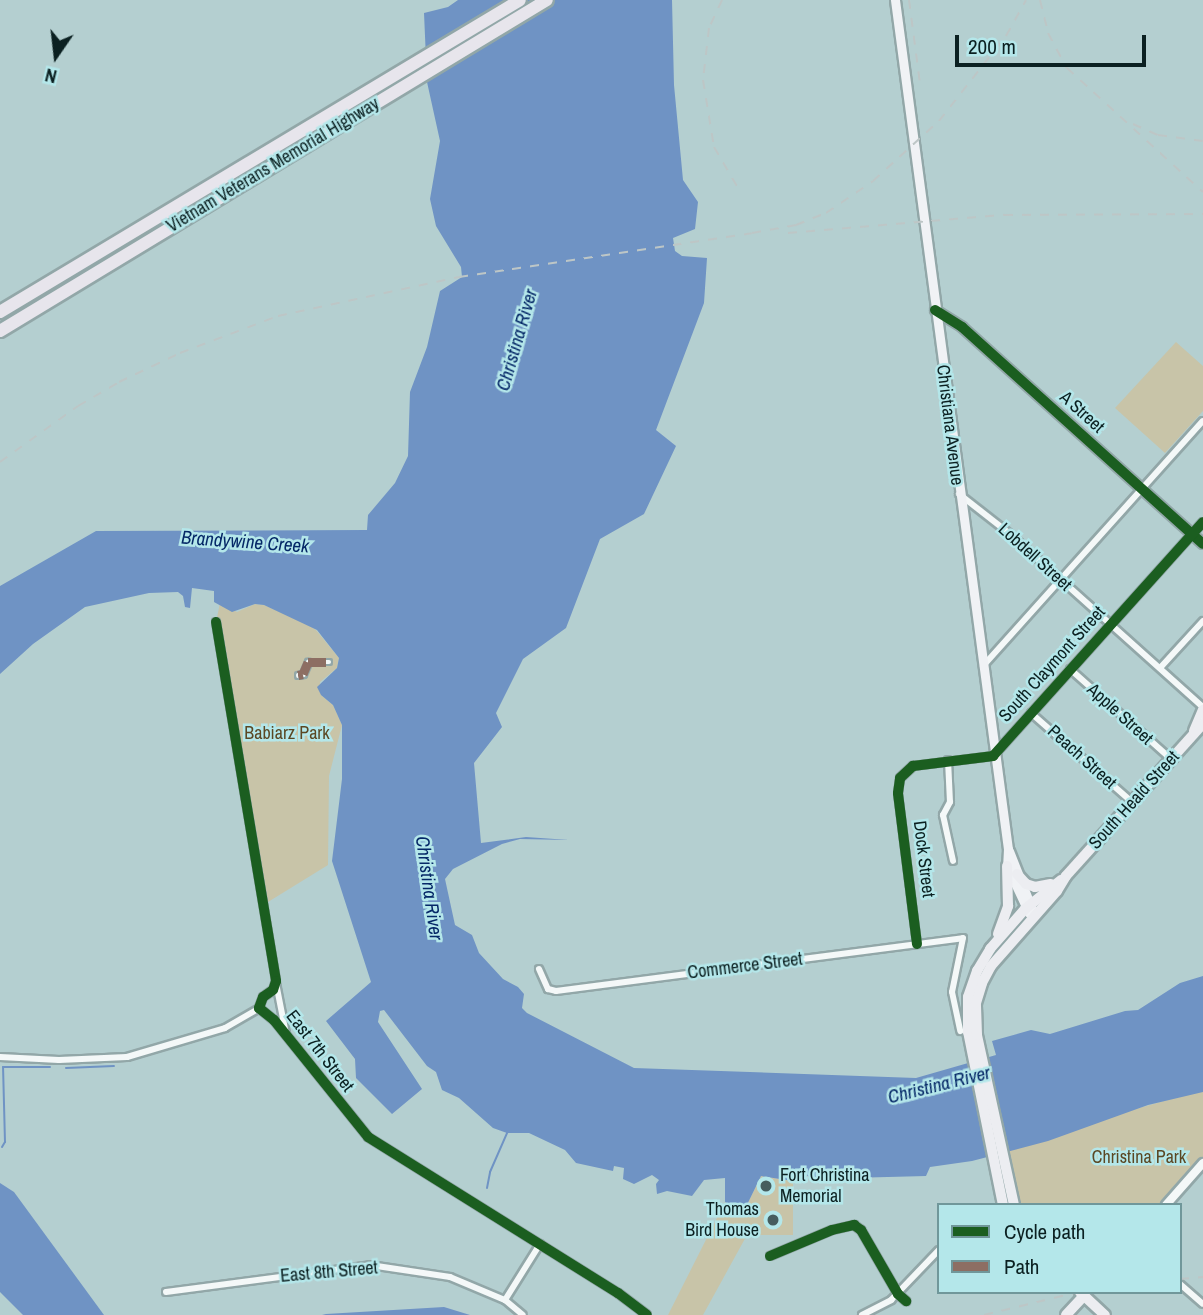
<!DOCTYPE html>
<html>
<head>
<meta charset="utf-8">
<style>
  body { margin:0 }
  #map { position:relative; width:1203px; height:1315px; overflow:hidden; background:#b4cfd0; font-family:"Archivo Narrow",sans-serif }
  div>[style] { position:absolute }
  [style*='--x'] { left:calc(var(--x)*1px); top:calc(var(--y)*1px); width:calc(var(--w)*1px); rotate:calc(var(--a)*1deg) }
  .green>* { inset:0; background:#c8c4a8 }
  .water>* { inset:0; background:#6f93c4 }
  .stream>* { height:2px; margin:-1px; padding:0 1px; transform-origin:1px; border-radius:1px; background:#6f93c4 }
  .roads { filter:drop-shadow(2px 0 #92a7a8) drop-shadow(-2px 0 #92a7a8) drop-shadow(0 2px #92a7a8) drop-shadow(0 -2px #92a7a8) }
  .pedestrian>* { height:4.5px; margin:-2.25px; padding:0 2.25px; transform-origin:2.25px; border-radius:2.25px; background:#f4f8f8 }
  .minor>* { height:6px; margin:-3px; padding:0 3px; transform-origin:3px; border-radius:3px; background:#f4f8f8 }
  .tertiary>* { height:8px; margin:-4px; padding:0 4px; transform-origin:4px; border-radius:4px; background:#f4f8f8 }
  .secondary>* { height:9px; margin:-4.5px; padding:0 4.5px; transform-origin:4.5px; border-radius:4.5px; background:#f0f2f5 }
  .primary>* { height:10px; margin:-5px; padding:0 5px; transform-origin:5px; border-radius:5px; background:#ecedf1 }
  .motorway>* { height:12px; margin:-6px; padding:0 6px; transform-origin:6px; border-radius:6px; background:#e7e5ec }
  .rail>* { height:2px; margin-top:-1px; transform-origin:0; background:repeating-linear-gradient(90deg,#bdc6c6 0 9px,transparent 0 18px) }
  .quiet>* { height:9px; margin-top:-4.5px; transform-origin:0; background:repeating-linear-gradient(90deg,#8d6e63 0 18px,transparent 0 27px) }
  .cycleway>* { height:10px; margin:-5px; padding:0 5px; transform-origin:5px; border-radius:5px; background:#1b5e20 }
  .dots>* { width:19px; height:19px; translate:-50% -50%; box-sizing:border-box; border:4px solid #b4e7ea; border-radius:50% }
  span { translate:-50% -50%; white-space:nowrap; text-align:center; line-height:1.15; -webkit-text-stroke:5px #b4e7ea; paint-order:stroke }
  .street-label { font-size:18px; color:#0b2021 }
  .park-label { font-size:18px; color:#5b4723 }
  .poi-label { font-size:18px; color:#0b2021 }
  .left { translate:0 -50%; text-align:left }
  .right { translate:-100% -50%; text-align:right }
  .water-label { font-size:19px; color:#052867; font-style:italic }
  .legend { position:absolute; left:937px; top:1203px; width:245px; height:91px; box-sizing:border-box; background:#b4e7ea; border:2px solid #70979a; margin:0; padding:9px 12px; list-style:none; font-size:21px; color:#0b2021 }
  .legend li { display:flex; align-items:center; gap:14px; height:35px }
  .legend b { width:35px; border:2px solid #70979a }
  .north { position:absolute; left:21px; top:21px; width:70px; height:70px; -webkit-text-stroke:5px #b4e7ea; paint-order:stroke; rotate:194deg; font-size:19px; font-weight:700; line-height:28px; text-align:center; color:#0b2021 }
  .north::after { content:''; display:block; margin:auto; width:24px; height:32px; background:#0b2021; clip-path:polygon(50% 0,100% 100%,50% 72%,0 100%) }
  .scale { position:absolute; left:955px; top:35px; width:191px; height:32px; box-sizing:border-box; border:4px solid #0b2021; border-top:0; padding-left:9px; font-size:21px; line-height:24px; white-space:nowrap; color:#0b2021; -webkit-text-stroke:5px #b4e7ea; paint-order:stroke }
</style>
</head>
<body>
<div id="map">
  <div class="green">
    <i style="clip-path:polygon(1176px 342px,1203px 366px,1203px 411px,1165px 453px,1115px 408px)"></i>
    <i style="clip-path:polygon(220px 603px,237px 612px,255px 604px,264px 605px,305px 623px,316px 630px,339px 658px,337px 668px,320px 682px,321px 695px,333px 705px,342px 725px,329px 776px,328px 865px,268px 902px,216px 622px)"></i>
    <i style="clip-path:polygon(1203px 1090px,1203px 1158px,1162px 1205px,1020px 1205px,1014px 1193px,1006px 1151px,1034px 1144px,1054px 1132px)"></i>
    <i style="clip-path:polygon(761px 1176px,793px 1181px,793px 1235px,747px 1235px,703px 1315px,668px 1315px,725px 1202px,743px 1213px)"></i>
  </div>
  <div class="water">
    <i style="clip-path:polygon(458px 0,672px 0,674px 85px,683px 180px,698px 202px,695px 229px,673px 238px,675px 251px,682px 256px,707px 258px,704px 303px,656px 430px,676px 446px,644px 514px,600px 539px,566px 628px,523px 659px,496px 713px,502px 727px,474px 763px,481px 843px,526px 837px,569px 840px,520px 839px,502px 844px,453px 869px,445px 879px,455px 925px,472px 935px,479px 953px,503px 979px,518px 987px,524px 994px,522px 1008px,527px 1013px,634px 1068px,916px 1078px,996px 1055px,992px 1041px,1031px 1030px,1050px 1034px,1125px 1011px,1138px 1010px,1180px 983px,1203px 976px,1203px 1092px,1148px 1105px,1048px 1141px,972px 1161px,930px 1167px,926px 1176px,811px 1179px,806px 1174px,794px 1174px,793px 1181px,761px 1176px,743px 1213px,725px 1202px,725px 1178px,704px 1180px,692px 1196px,667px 1191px,657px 1194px,656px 1184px,659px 1180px,652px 1175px,634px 1184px,623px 1179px,624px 1168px,614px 1166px,613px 1171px,576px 1163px,565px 1150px,529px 1133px,507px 1133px,493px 1128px,459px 1098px,442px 1090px,436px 1072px,427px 1066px,384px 1010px,380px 1011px,378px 1022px,422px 1089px,392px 1114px,356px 1078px,355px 1059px,326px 1021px,371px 982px,332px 861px,342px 779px,342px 725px,333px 705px,321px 695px,317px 687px,337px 668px,339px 658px,317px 630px,264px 605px,255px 604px,232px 612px,214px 602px,214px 591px,192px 588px,190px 608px,185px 607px,183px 596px,178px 592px,149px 593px,85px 607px,33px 644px,0 674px,0 586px,96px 531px,367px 530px,368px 515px,395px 483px,408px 456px,410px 392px,427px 347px,440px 291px,462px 277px,461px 267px,436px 226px,430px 199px,440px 141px,427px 82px,424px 13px,448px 7px)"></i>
    <i style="clip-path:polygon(0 1183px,14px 1192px,104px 1315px,23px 1315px,0 1292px)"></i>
    <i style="clip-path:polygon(444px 1307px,470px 1315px,322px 1315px,326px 1314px)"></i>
  </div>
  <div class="stream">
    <i style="--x:66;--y:1068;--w:48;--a:-2.4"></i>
    <i style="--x:2;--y:1147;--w:6;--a:-59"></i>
    <i style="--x:5;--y:1142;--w:75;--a:-91.5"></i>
    <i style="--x:3;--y:1067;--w:47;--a:0"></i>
    <i style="--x:487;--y:1188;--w:16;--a:-79"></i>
    <i style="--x:490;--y:1172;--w:43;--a:-66.4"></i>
  </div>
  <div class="roads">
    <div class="pedestrian">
      <i style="--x:298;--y:675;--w:5;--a:-11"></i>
      <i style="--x:303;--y:674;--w:13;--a:-67"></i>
      <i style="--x:308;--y:662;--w:21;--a:0"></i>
    </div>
    <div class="minor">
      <i style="--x:959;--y:494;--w:65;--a:38.1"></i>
      <i style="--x:1010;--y:534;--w:259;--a:41.9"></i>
      <i style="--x:216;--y:622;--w:364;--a:80.5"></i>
      <i style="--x:276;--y:981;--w:9;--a:108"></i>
      <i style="--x:273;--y:990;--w:12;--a:145"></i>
      <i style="--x:263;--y:997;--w:12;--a:110"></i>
      <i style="--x:983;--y:666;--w:329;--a:-48.1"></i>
      <i style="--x:1160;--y:668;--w:64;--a:-47.5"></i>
      <i style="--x:1070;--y:669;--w:135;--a:41.7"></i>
      <i style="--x:1031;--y:713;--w:135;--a:41.4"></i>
      <i style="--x:948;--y:760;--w:42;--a:87.3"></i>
      <i style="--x:950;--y:802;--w:15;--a:118"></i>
      <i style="--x:943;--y:815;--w:47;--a:77.7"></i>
      <i style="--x:917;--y:944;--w:152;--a:-97.2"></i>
      <i style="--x:898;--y:793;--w:15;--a:-82"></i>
      <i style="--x:900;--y:778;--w:18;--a:-43"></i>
      <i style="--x:913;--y:766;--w:81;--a:-7.1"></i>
      <i style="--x:993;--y:756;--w:314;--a:-48.1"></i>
      <i style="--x:539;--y:969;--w:22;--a:66"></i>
      <i style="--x:548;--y:989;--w:8;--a:14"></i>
      <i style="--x:556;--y:991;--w:410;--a:-7.4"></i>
      <i style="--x:963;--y:938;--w:55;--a:101.5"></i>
      <i style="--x:952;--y:992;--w:40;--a:78"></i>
      <i style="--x:276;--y:983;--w:52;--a:78.9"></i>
      <i style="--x:259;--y:1008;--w:19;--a:39"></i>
      <i style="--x:274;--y:1020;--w:150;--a:51.2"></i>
      <i style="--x:368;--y:1137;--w:295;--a:32"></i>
      <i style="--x:618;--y:1293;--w:36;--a:37"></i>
      <i style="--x:0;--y:1057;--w:59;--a:2.9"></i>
      <i style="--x:59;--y:1060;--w:68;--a:-2.5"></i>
      <i style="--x:127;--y:1057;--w:102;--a:-16.5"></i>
      <i style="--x:225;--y:1028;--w:39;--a:-30"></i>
      <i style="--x:770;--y:1256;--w:67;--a:-22.8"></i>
      <i style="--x:832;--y:1230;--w:23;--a:-13"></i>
      <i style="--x:854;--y:1225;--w:9;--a:36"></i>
      <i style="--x:861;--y:1230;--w:74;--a:60"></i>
      <i style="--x:898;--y:1294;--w:11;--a:41"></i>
      <i style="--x:1180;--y:1284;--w:30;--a:41"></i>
      <i style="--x:166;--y:1292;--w:206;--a:-7.5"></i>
      <i style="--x:370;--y:1265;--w:81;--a:8.5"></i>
      <i style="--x:450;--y:1277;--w:60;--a:22.7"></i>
      <i style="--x:505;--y:1300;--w:23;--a:40"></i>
      <i style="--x:505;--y:1300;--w:66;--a:-58"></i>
      <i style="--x:862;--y:1315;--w:33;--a:-27"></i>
      <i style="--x:891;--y:1300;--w:69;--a:-46.2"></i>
    </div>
    <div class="tertiary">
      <i style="--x:935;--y:310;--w:32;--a:32"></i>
      <i style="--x:962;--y:327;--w:324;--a:42"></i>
      <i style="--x:1166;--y:1205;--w:56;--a:-48.6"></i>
    </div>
    <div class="secondary">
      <i style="--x:895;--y:0;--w:856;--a:82.42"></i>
      <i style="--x:1008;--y:849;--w:17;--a:93"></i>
      <i style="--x:1007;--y:866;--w:52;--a:64.9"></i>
      <i style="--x:1009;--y:851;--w:62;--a:68.4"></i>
    </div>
    <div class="primary">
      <i style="--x:1194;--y:731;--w:23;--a:-67"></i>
      <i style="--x:1017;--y:874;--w:13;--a:48"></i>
      <i style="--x:1026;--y:884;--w:9;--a:18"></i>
      <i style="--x:1035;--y:887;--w:16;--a:-11"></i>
      <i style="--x:998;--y:934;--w:30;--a:-70"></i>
      <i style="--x:1008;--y:906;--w:40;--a:-91.4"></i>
      <i style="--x:1003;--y:1205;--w:177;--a:-101.4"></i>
      <i style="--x:968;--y:1032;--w:35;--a:-90"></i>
      <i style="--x:968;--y:997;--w:28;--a:-71"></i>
      <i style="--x:977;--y:971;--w:26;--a:-59"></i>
      <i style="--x:990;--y:949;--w:53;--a:-48.8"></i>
      <i style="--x:1025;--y:909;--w:46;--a:-38.9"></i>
      <i style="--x:1014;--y:1205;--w:174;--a:-102.3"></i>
      <i style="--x:977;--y:1035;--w:32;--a:-92"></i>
      <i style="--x:976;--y:1003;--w:21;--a:-73"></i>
      <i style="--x:982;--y:983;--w:19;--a:-62"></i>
      <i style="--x:991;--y:966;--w:100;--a:-48.7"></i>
      <i style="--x:1057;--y:891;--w:17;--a:-59"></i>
      <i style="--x:1066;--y:876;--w:205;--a:-48"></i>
      <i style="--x:1080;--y:1292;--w:34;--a:43"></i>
      <i style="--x:1066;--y:1315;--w:26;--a:-47"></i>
    </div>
    <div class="motorway">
      <i style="--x:0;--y:312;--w:606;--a:-30.96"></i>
      <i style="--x:0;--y:331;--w:639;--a:-31.18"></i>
    </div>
  </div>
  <div class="rail">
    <i style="--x:722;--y:0;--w:31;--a:115"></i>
    <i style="--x:709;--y:28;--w:52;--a:96.6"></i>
    <i style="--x:703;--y:80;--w:68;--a:80.7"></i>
    <i style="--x:714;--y:147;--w:53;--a:59.6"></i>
    <i style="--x:909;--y:0;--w:85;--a:82.5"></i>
    <i style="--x:1040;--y:0;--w:34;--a:76"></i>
    <i style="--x:1048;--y:33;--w:40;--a:62"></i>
    <i style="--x:1067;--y:68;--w:184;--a:42.4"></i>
    <i style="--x:1133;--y:124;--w:27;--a:24"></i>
    <i style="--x:1158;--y:135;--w:45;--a:7.6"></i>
    <i style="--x:788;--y:233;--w:217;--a:-4.8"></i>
    <i style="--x:1004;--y:215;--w:199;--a:-0.3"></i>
    <i style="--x:0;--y:462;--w:96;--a:-35.7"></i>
    <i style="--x:78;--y:406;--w:48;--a:-30.3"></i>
    <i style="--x:119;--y:382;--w:68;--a:-25.4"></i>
    <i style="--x:180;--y:353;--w:105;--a:-20.7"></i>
    <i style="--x:278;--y:316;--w:185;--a:-12.2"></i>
    <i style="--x:459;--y:277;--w:296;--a:-8.5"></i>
    <i style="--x:752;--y:233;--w:45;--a:-10.3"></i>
    <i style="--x:796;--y:225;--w:32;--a:-22"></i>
    <i style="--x:826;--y:213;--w:57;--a:-34.2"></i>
    <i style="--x:873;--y:181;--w:89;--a:-42.3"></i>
    <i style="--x:939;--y:121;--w:108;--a:-51.8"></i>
    <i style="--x:1006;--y:36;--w:41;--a:-60.9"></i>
    <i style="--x:1180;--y:1279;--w:23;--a:-5"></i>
    <i style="--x:984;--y:1315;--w:97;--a:-13.7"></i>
  </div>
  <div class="quiet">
    <i style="--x:298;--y:675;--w:5;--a:-11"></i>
    <i style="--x:303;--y:674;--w:13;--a:-67"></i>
    <i style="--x:308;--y:662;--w:21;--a:0"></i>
  </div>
  <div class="cycleway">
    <i style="--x:935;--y:310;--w:32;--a:32"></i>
    <i style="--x:962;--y:327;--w:324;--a:42"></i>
    <i style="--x:216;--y:622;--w:364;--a:80.5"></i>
    <i style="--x:276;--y:981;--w:9;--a:108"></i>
    <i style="--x:273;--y:990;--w:12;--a:145"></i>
    <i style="--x:263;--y:997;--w:12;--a:110"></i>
    <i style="--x:259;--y:1008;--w:19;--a:39"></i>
    <i style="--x:274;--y:1020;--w:150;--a:51.2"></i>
    <i style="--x:368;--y:1137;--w:295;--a:32"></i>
    <i style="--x:618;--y:1293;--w:36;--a:37"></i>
    <i style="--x:917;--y:944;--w:152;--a:-97.2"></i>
    <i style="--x:898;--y:793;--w:15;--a:-82"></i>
    <i style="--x:900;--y:778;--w:18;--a:-43"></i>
    <i style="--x:913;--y:766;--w:81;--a:-7.1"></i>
    <i style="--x:993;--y:756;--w:314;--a:-48.1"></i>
    <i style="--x:770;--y:1256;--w:67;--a:-22.8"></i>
    <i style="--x:832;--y:1230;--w:23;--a:-13"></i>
    <i style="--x:854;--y:1225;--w:9;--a:36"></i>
    <i style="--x:861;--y:1230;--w:74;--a:60"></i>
    <i style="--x:898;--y:1294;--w:11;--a:41"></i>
  </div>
  <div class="dots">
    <i style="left:766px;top:1186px;background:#465d5e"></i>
    <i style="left:773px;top:1220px;background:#465d5e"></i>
  </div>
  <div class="street-label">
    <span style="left:273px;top:165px;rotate:-31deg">Vietnam Veterans Memorial Highway</span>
    <span style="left:1082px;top:412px;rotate:42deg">A Street</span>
    <span style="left:950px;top:425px;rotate:83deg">Christiana Avenue</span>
    <span style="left:1035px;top:557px;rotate:42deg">Lobdell Street</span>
    <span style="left:1052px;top:664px;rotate:-48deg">South Claymont Street</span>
    <span style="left:1120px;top:714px;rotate:42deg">Apple Street</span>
    <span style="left:1082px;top:757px;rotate:42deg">Peach Street</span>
    <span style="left:1134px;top:800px;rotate:-48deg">South Heald Street</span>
    <span style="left:924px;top:859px;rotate:83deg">Dock Street</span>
    <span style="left:745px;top:966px;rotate:-7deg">Commerce Street</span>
    <span style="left:320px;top:1051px;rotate:52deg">East 7th Street</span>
    <span style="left:329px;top:1272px;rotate:-5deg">East 8th Street</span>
  </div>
  <div class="park-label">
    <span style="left:287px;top:733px">Babiarz Park</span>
    <span style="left:1139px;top:1157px">Christina Park</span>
  </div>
  <div class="poi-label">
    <span class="left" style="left:780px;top:1186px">Fort Christina<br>Memorial</span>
    <span class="right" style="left:759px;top:1220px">Thomas<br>Bird House</span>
  </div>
  <div class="water-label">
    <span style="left:517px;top:340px;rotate:-74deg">Christina River</span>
    <span style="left:245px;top:542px;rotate:4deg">Brandywine Creek</span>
    <span style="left:429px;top:888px;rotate:82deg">Christina River</span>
    <span style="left:939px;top:1085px;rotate:-14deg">Christina River</span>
  </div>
  <ul class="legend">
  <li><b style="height:9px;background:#1b5e20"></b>Cycle path</li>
  <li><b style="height:9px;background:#8d6e63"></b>Path</li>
  </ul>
  <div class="north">N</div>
  <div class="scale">200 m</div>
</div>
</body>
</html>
